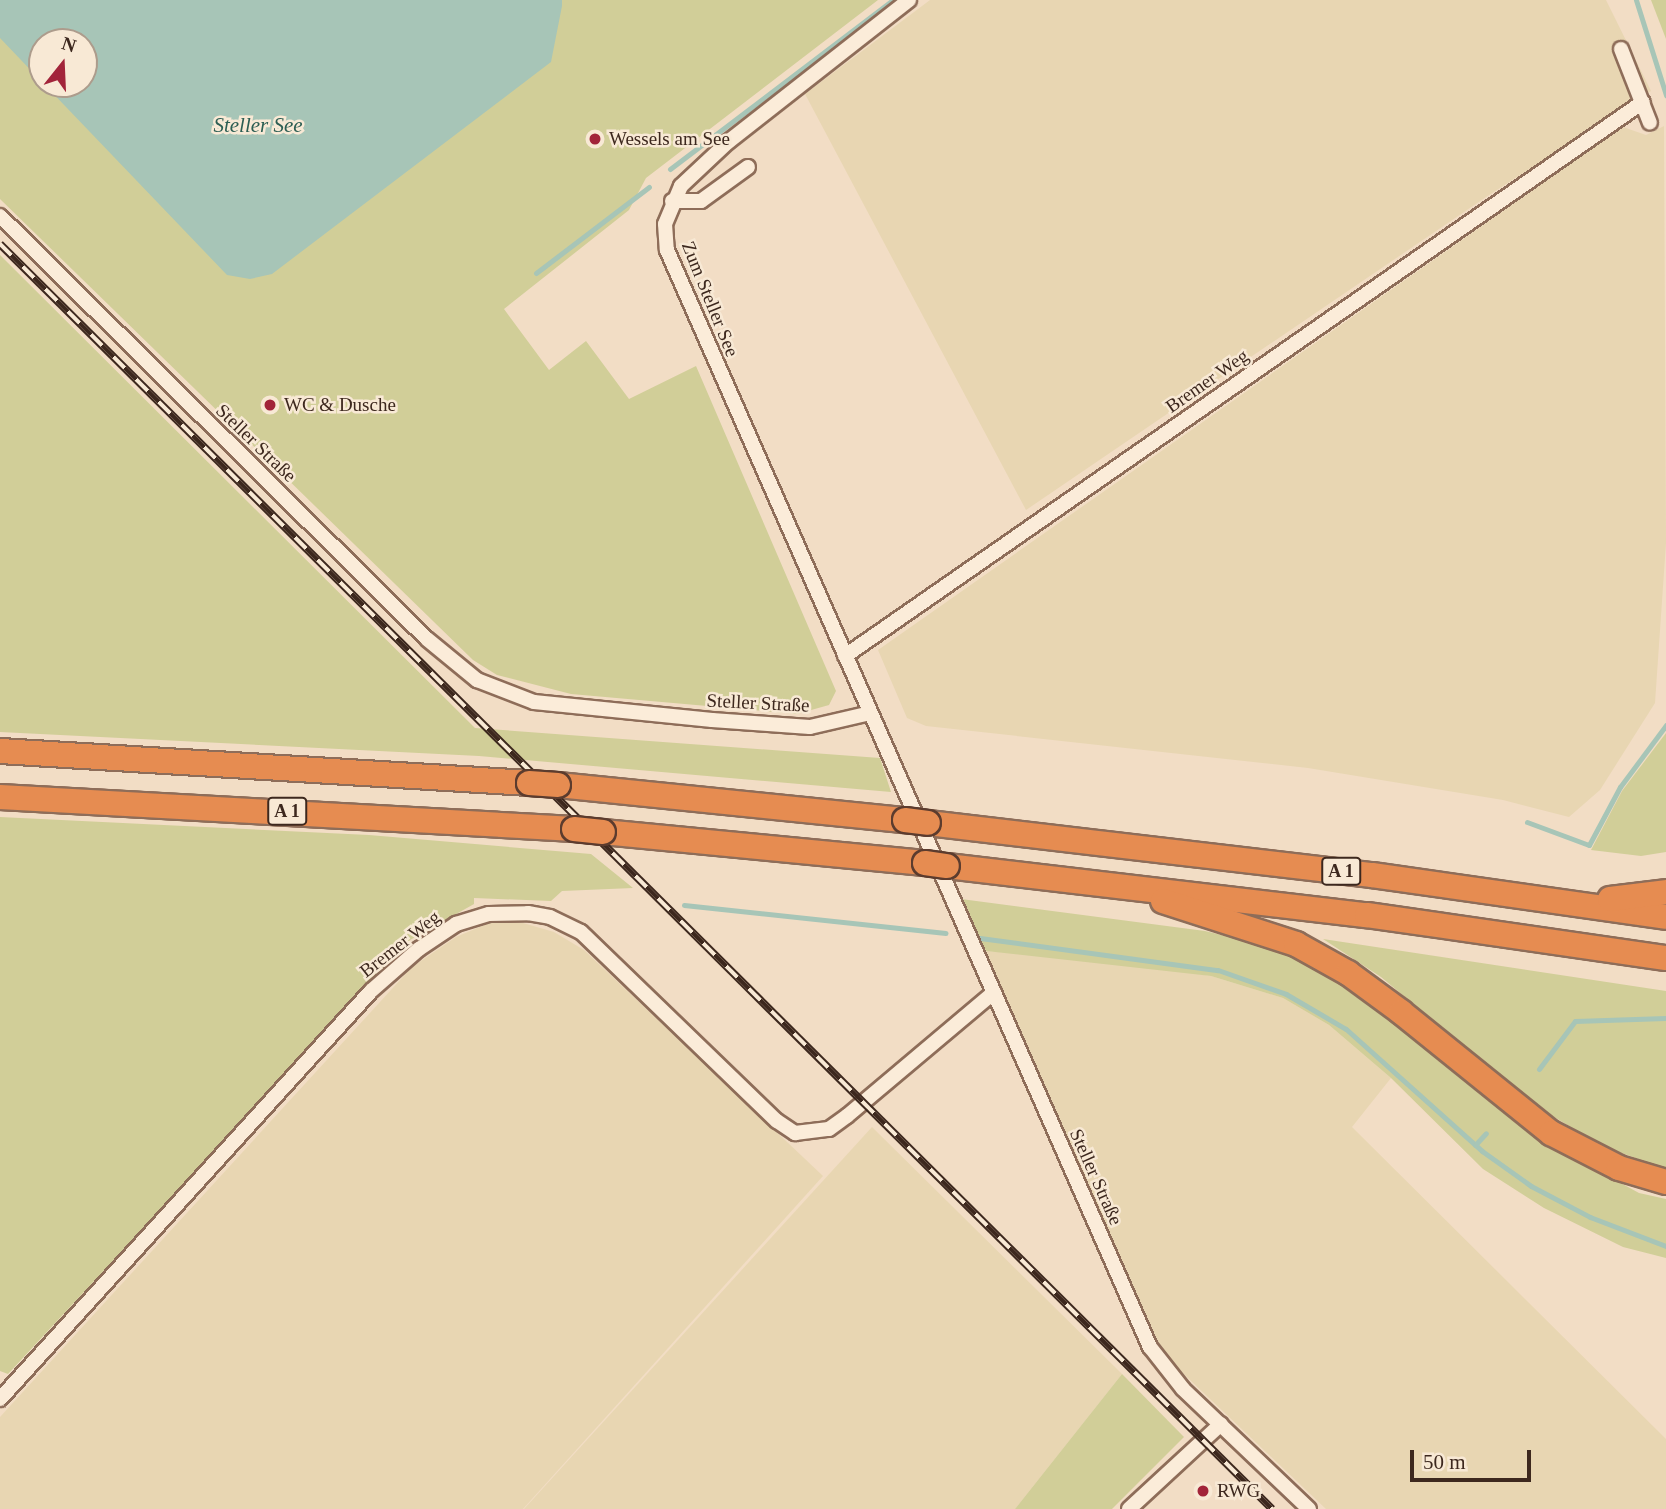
<!DOCTYPE html>
<html>
<head>
<meta charset="utf-8">
<style>
  body { margin:0 }
  #map { position:relative; width:1666px; height:1509px; overflow:hidden; background:#f2ddc5; font-family:Georgia,serif }
  div>[style] { position:absolute }
  [style*='--x'] { left:calc(var(--x)*1px); top:calc(var(--y)*1px); width:calc(var(--w)*1px); rotate:calc(var(--a)*1deg) }
  .farmland>* { inset:0; background:#e8d6b2 }
  .green>* { inset:0; background:#d1ce98 }
  .water>* { inset:0; background:#a7c5b7 }
  .stream>* { height:5px; margin:-2.5px; padding:0 2.5px; transform-origin:2.5px; border-radius:2.5px; background:#a7c5b7 }
  .roads { filter:drop-shadow(2px 0 #8e6d59) drop-shadow(-2px 0 #8e6d59) drop-shadow(0 2px #8e6d59) drop-shadow(0 -2px #8e6d59) }
  .street>* { height:14px; margin:-7px; padding:0 7px; transform-origin:7px; border-radius:7px; background:#fbecd9 }
  .highway>* { height:24px; margin:-12px; padding:0 12px; transform-origin:12px; border-radius:12px; background:#e68c51 }
  .rail>* { height:8px; margin-top:-4px; transform-origin:0; background:repeating-linear-gradient(90deg,#f8e9d5 0 16px,#3d281e 0 32px); box-sizing:border-box; border-block:2px solid #3d281e }
  .bridges { filter:drop-shadow(2px 0 #5c3c2e) drop-shadow(-2px 0 #5c3c2e) drop-shadow(0 2px #5c3c2e) drop-shadow(0 -2px #5c3c2e) }
  .highway-bridge>* { height:24px; margin:-12px; padding:0 12px; transform-origin:12px; border-radius:12px; background:#e68c51 }
  .dots>* { width:19px; height:19px; translate:-50% -50%; box-sizing:border-box; border:4px solid #f8e9d5; border-radius:50% }
  span { translate:-50% -50%; white-space:nowrap; text-align:center; line-height:1.15; -webkit-text-stroke:5px #f8e9d5; paint-order:stroke }
  .shield-label span { padding:2px 5px; background:#f8e9d5; border:2px solid; border-radius:5px; -webkit-text-stroke-width:0 }
  .shield-label { font-size:18px; color:#3d281e; font-weight:700 }
  .poi-label { font-size:19px; color:#3d281e }
  .left { translate:0 -50%; text-align:left }
  .street-label { font-size:19px; color:#3d281e }
  .water-label { font-size:21px; color:#2c5e53; font-style:italic }
  .north { position:absolute; left:28px; top:28px; width:70px; height:70px; box-sizing:border-box; background:#f8e9d5; border:2px solid #ad9c8c; border-radius:50%; rotate:18deg; font-size:19px; font-weight:700; line-height:28px; text-align:center; color:#3d281e }
  .north::after { content:''; display:block; margin:auto; width:24px; height:32px; background:#a2243a; clip-path:polygon(50% 0,100% 100%,50% 72%,0 100%) }
  .scale { position:absolute; left:1410px; top:1450px; width:121px; height:32px; box-sizing:border-box; border:4px solid #3d281e; border-top:0; padding-left:9px; font-size:21px; line-height:24px; white-space:nowrap; color:#3d281e; -webkit-text-stroke:5px #f8e9d5; paint-order:stroke }
</style>
</head>
<body>
<div id="map">
  <div class="farmland">
    <i style="clip-path:polygon(930px 0,1606px 0,1651px 91px,1486px 197px,1026px 510px,805px 94px)"></i>
    <i style="clip-path:polygon(1664px 126px,1666px 543px,1655px 703px,1600px 790px,1569px 817px,1503px 800px,1308px 768px,926px 726px,907px 718px,878px 650px,1623px 127px,1646px 135px)"></i>
    <i style="clip-path:polygon(489px 923px,523px 923px,554px 932px,584px 950px,823px 1176px,523px 1509px,0 1509px,0 1417px,412px 967px,456px 937px)"></i>
    <i style="clip-path:polygon(986px 951px,1115px 961px,1211px 976px,1283px 998px,1329px 1025px,1391px 1078px,1352px 1127px,1666px 1439px,1666px 1509px,1326px 1509px,1169px 1360px,1150px 1328px)"></i>
    <i style="clip-path:polygon(872px 1127px,1122px 1374px,1015px 1509px,524px 1509px)"></i>
  </div>
  <div class="green">
    <i style="clip-path:polygon(evenodd,0 0,878px 0,646px 178px,629px 210px,504px 309px,549px 370px,586px 341px,629px 399px,696px 366px,836px 691px,829px 705px,797px 714px,571px 694px,497px 675px,473px 660px,0 199px,0 0,42px 42px,84px 42px,84px 84px,42px 84px,42px 42px)"></i>
    <i style="clip-path:polygon(1651px 0,1666px 0,1666px 39px)"></i>
    <i style="clip-path:polygon(0 255px,475px 728px,880px 758px,891px 792px,479px 756px,0 732px)"></i>
    <i style="clip-path:polygon(1666px 733px,1666px 852px,1641px 856px,1591px 850px,1622px 791px)"></i>
    <i style="clip-path:polygon(0 817px,369px 835px,591px 854px,633px 888px,562px 891px,551px 901px,474px 898px,474px 904px,410px 940px,8px 1374px,0 1371px)"></i>
    <i style="clip-path:polygon(961px 899px,1205px 931px,1283px 950px,1353px 987px,1564px 1152px,1639px 1193px,1666px 1199px,1666px 1258px,1623px 1247px,1544px 1208px,1483px 1169px,1391px 1078px,1329px 1025px,1283px 998px,1211px 976px,986px 951px)"></i>
    <i style="clip-path:polygon(1323px 939px,1666px 991px,1666px 1169px,1602px 1146px,1536px 1106px,1381px 977px)"></i>
    <i style="clip-path:polygon(1122px 1374px,1184px 1437px,1112px 1509px,1015px 1509px)"></i>
  </div>
  <div class="water">
    <i style="clip-path:polygon(0 0,562px 0,562px 6px,551px 62px,272px 274px,250px 279px,227px 275px,44px 84px,84px 84px,84px 42px,42px 42px,42px 82px,0 38px)"></i>
  </div>
  <div class="stream">
    <i style="--x:1636;--y:0;--w:100;--a:72.5"></i>
    <i style="--x:670;--y:169;--w:280;--a:-37.2"></i>
    <i style="--x:536;--y:273;--w:142;--a:-37.3"></i>
    <i style="--x:1527;--y:822;--w:66;--a:20.4"></i>
    <i style="--x:1589;--y:845;--w:66;--a:-61.9"></i>
    <i style="--x:1620;--y:787;--w:77;--a:-53.4"></i>
    <i style="--x:684;--y:905;--w:263;--a:6.1"></i>
    <i style="--x:980;--y:938;--w:240;--a:7.7"></i>
    <i style="--x:1218;--y:970;--w:72;--a:19.4"></i>
    <i style="--x:1286;--y:994;--w:69;--a:30.3"></i>
    <i style="--x:1346;--y:1029;--w:183;--a:41.9"></i>
    <i style="--x:1482;--y:1151;--w:60;--a:35.5"></i>
    <i style="--x:1531;--y:1186;--w:67;--a:27.7"></i>
    <i style="--x:1590;--y:1217;--w:81;--a:20.9"></i>
    <i style="--x:1539;--y:1069;--w:60;--a:-53.1"></i>
    <i style="--x:1575;--y:1021;--w:91;--a:-1.9"></i>
    <i style="--x:1475;--y:1145;--w:16;--a:-47"></i>
  </div>
  <div class="roads">
    <div class="street">
      <i style="--x:909;--y:0;--w:229;--a:141.9"></i>
      <i style="--x:729;--y:141;--w:66;--a:136.8"></i>
      <i style="--x:681;--y:186;--w:41;--a:112.8"></i>
      <i style="--x:665;--y:224;--w:26;--a:86"></i>
      <i style="--x:667;--y:250;--w:1199;--a:66.24"></i>
      <i style="--x:1150;--y:1347;--w:53;--a:51.8"></i>
      <i style="--x:1183;--y:1389;--w:174;--a:43.6"></i>
      <i style="--x:1621;--y:49;--w:79;--a:68.6"></i>
      <i style="--x:672;--y:201;--w:29;--a:0"></i>
      <i style="--x:701;--y:201;--w:58;--a:-35.9"></i>
      <i style="--x:0;--y:216;--w:601;--a:44.73"></i>
      <i style="--x:427;--y:639;--w:65;--a:39.4"></i>
      <i style="--x:477;--y:680;--w:61;--a:21.1"></i>
      <i style="--x:534;--y:702;--w:179;--a:5.8"></i>
      <i style="--x:712;--y:720;--w:98;--a:4.1"></i>
      <i style="--x:810;--y:727;--w:62;--a:-13.1"></i>
      <i style="--x:845;--y:656;--w:971;--a:-34.77"></i>
      <i style="--x:0;--y:1399;--w:551;--a:-47.72"></i>
      <i style="--x:371;--y:991;--w:64;--a:-41.2"></i>
      <i style="--x:419;--y:949;--w:45;--a:-34"></i>
      <i style="--x:456;--y:924;--w:34;--a:-17"></i>
      <i style="--x:489;--y:914;--w:39;--a:-1"></i>
      <i style="--x:528;--y:913;--w:22;--a:10"></i>
      <i style="--x:550;--y:917;--w:34;--a:26"></i>
      <i style="--x:581;--y:932;--w:272;--a:44"></i>
      <i style="--x:777;--y:1121;--w:22;--a:34"></i>
      <i style="--x:795;--y:1133;--w:34;--a:-7"></i>
      <i style="--x:829;--y:1129;--w:22;--a:-36"></i>
      <i style="--x:847;--y:1116;--w:192;--a:-40.1"></i>
      <i style="--x:1129;--y:1509;--w:125;--a:-42.7"></i>
    </div>
    <div class="highway">
      <i style="--x:0;--y:751;--w:530;--a:3.46"></i>
      <i style="--x:558;--y:785;--w:349;--a:5.8"></i>
      <i style="--x:0;--y:797;--w:575;--a:3.19"></i>
      <i style="--x:928;--y:823;--w:447;--a:6.7"></i>
      <i style="--x:1372;--y:875;--w:297;--a:8.1"></i>
      <i style="--x:603;--y:832;--w:323;--a:5.5"></i>
      <i style="--x:947;--y:866;--w:423;--a:6.7"></i>
      <i style="--x:1367;--y:915;--w:302;--a:8.2"></i>
      <i style="--x:1610;--y:899;--w:56;--a:-7.1"></i>
      <i style="--x:1163;--y:901;--w:140;--a:17.9"></i>
      <i style="--x:1296;--y:944;--w:60;--a:29.1"></i>
      <i style="--x:1348;--y:973;--w:66;--a:36.3"></i>
      <i style="--x:1401;--y:1012;--w:193;--a:38.9"></i>
      <i style="--x:1551;--y:1133;--w:76;--a:27.2"></i>
      <i style="--x:1619;--y:1168;--w:49;--a:16.6"></i>
    </div>
  </div>
  <div class="rail">
    <i style="--x:0;--y:244;--w:1794;--a:44.84"></i>
  </div>
  <div class="bridges">
    <div class="highway-bridge">
      <i style="--x:529;--y:783;--w:29;--a:4"></i>
      <i style="--x:905;--y:820;--w:23;--a:7"></i>
      <i style="--x:574;--y:829;--w:29;--a:6"></i>
      <i style="--x:925;--y:863;--w:22;--a:8"></i>
    </div>
  </div>
  <div class="dots">
    <i style="left:595px;top:139px;background:#a2243a"></i>
    <i style="left:270px;top:405px;background:#a2243a"></i>
    <i style="left:1203px;top:1491px;background:#a2243a"></i>
  </div>
  <div class="shield-label">
    <span style="left:287px;top:811px">A 1</span>
    <span style="left:1341px;top:871px">A 1</span>
  </div>
  <div class="poi-label">
    <span class="left" style="left:609px;top:139px">Wessels am See</span>
    <span class="left" style="left:284px;top:405px">WC &amp; Dusche</span>
    <span class="left" style="left:1217px;top:1491px">RWG</span>
  </div>
  <div class="street-label">
    <span style="left:710px;top:299px;rotate:68deg">Zum Steller See</span>
    <span style="left:1207px;top:381px;rotate:-35deg">Bremer Weg</span>
    <span style="left:256px;top:443px;rotate:44deg">Steller Straße</span>
    <span style="left:758px;top:703px;rotate:3deg">Steller Straße</span>
    <span style="left:400px;top:944px;rotate:-38deg">Bremer Weg</span>
    <span style="left:1096px;top:1177px;rotate:66deg">Steller Straße</span>
  </div>
  <div class="water-label">
    <span style="left:258px;top:125px">Steller See</span>
  </div>
  <div class="north">N</div>
  <div class="scale">50 m</div>
</div>
</body>
</html>
